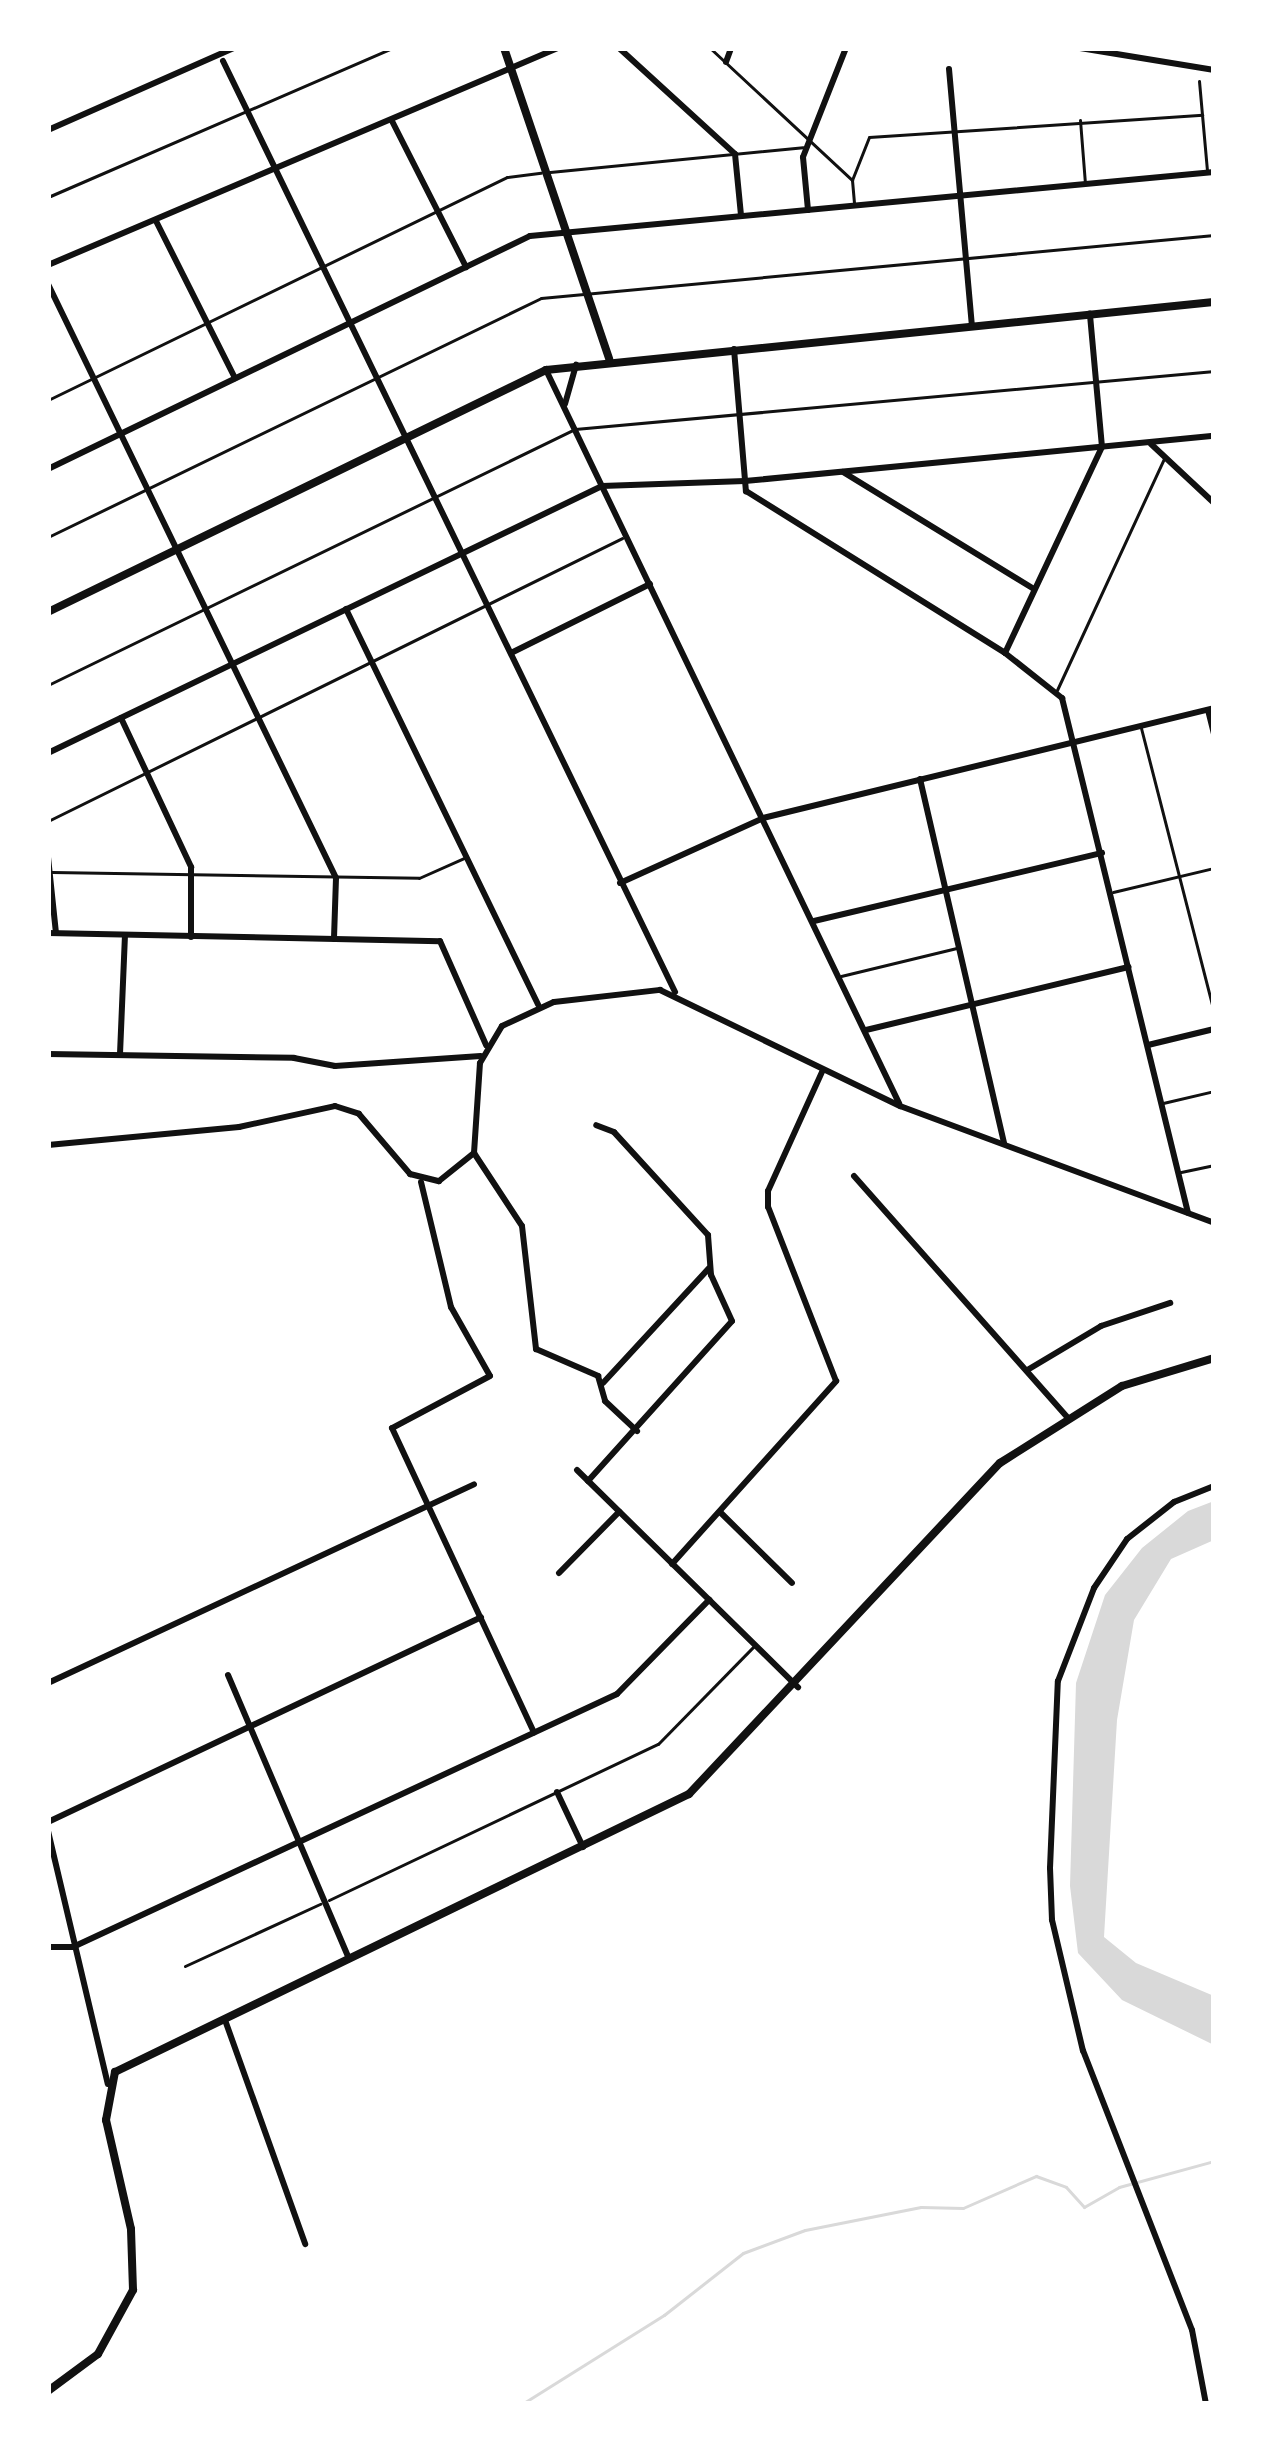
<!DOCTYPE html>
<html>
<head>
<meta charset="utf-8">
<style>
  body { margin:0 }
  #map { position:relative; width:1262px; height:2452px; overflow:hidden; background:#fff; font-family:Karla,sans-serif }
  div>[style] { position:absolute }
  [style*='--x'] { left:calc(var(--x)*1px); top:calc(var(--y)*1px); width:calc(var(--w)*1px); rotate:calc(var(--a)*1deg) }
  .water>* { inset:0; background:#d9d9d9 }
  .stream>* { height:3px; margin:-1.5px; padding:0 1.5px; transform-origin:1.5px; border-radius:1.5px; background:#d9d9d9 }
  .service>* { height:3px; margin:-1.5px; padding:0 1.5px; transform-origin:1.5px; border-radius:1.5px; background:#111 }
  .minor>* { height:6px; margin:-3px; padding:0 3px; transform-origin:3px; border-radius:3px; background:#111 }
  .tertiary>* { height:8px; margin:-4px; padding:0 4px; transform-origin:4px; border-radius:4px; background:#111 }
  span { translate:-50% -50%; white-space:nowrap; text-align:center; line-height:1.15; -webkit-text-stroke:12px #fff; paint-order:stroke }
  .frame { position:absolute; inset:0; border:51px solid #fff; pointer-events:none }
</style>
</head>
<body>
<div id="map">
  <div class="water">
    <i style="clip-path:polygon(1214px 1501px,1214px 1540px,1171px 1559px,1134px 1620px,1117px 1720px,1104px 1937px,1136px 1963px,1214px 1996px,1214px 2045px,1122px 2000px,1078px 1953px,1070px 1886px,1076px 1683px,1105px 1595px,1142px 1548px,1188px 1511px)"></i>
  </div>
  <div class="stream">
    <i style="--x:522;--y:2404;--w:168;--a:-32.1"></i>
    <i style="--x:664;--y:2315;--w:100;--a:-38.1"></i>
    <i style="--x:743;--y:2253;--w:66;--a:-20.4"></i>
    <i style="--x:805;--y:2230;--w:118;--a:-11.2"></i>
    <i style="--x:921;--y:2207;--w:42;--a:1.4"></i>
    <i style="--x:963;--y:2208;--w:80;--a:-23.7"></i>
    <i style="--x:1036;--y:2176;--w:32;--a:20"></i>
    <i style="--x:1066;--y:2187;--w:27;--a:48"></i>
    <i style="--x:1084;--y:2207;--w:40;--a:-29.7"></i>
    <i style="--x:1119;--y:2187;--w:98;--a:-15.3"></i>
  </div>
  <div class="service">
    <i style="--x:710;--y:48;--w:194;--a:42.9"></i>
    <i style="--x:852;--y:180;--w:24;--a:85"></i>
    <i style="--x:1199;--y:81;--w:90;--a:84.9"></i>
    <i style="--x:1080;--y:120;--w:63;--a:85.5"></i>
    <i style="--x:550;--y:172;--w:254;--a:-5.6"></i>
    <i style="--x:852;--y:180;--w:46;--a:-68.4"></i>
    <i style="--x:869;--y:137;--w:334;--a:-3.8"></i>
    <i style="--x:48;--y:197;--w:376;--a:-23.4"></i>
    <i style="--x:48;--y:400;--w:510;--a:-25.91"></i>
    <i style="--x:507;--y:177;--w:34;--a:-7"></i>
    <i style="--x:48;--y:537;--w:548;--a:-25.86"></i>
    <i style="--x:541;--y:298;--w:676;--a:-5.35"></i>
    <i style="--x:48;--y:685;--w:586;--a:-25.91"></i>
    <i style="--x:575;--y:429;--w:642;--a:-5.19"></i>
    <i style="--x:1057;--y:690;--w:255;--a:-65.2"></i>
    <i style="--x:1141;--y:728;--w:294;--a:75.6"></i>
    <i style="--x:48;--y:821;--w:640;--a:-26.24"></i>
    <i style="--x:52;--y:872;--w:367;--a:0.9"></i>
    <i style="--x:419;--y:878;--w:49;--a:-24"></i>
    <i style="--x:1113;--y:892;--w:104;--a:-13.4"></i>
    <i style="--x:841;--y:976;--w:119;--a:-13.6"></i>
    <i style="--x:1163;--y:1103;--w:52;--a:-13.2"></i>
    <i style="--x:1181;--y:1172;--w:34;--a:-12"></i>
    <i style="--x:329;--y:1900;--w:364;--a:-25.4"></i>
    <i style="--x:658;--y:1744;--w:136;--a:-45.6"></i>
    <i style="--x:185;--y:1966;--w:149;--a:-24.7"></i>
  </div>
  <div class="minor">
    <i style="--x:619;--y:48;--w:157;--a:42.4"></i>
    <i style="--x:735;--y:154;--w:61;--a:84.4"></i>
    <i style="--x:1080;--y:48;--w:136;--a:9.3"></i>
    <i style="--x:223;--y:61;--w:1035;--a:64.1"></i>
    <i style="--x:726;--y:62;--w:15;--a:-70"></i>
    <i style="--x:949;--y:69;--w:257;--a:84.9"></i>
    <i style="--x:392;--y:121;--w:164;--a:63.1"></i>
    <i style="--x:48;--y:130;--w:203;--a:-23.8"></i>
    <i style="--x:808;--y:210;--w:53;--a:-95.4"></i>
    <i style="--x:803;--y:157;--w:117;--a:-68.5"></i>
    <i style="--x:156;--y:221;--w:176;--a:63.3"></i>
    <i style="--x:48;--y:265;--w:554;--a:-23.05"></i>
    <i style="--x:48;--y:284;--w:660;--a:64.13"></i>
    <i style="--x:336;--y:878;--w:61;--a:91.9"></i>
    <i style="--x:734;--y:349;--w:143;--a:85.2"></i>
    <i style="--x:746;--y:491;--w:305;--a:32"></i>
    <i style="--x:1005;--y:653;--w:73;--a:38.3"></i>
    <i style="--x:1062;--y:698;--w:530;--a:76.25"></i>
    <i style="--x:546;--y:370;--w:814;--a:64.29"></i>
    <i style="--x:565;--y:404;--w:41;--a:-74.2"></i>
    <i style="--x:1151;--y:444;--w:86;--a:43.1"></i>
    <i style="--x:48;--y:469;--w:535;--a:-25.8"></i>
    <i style="--x:530;--y:236;--w:687;--a:-5.35"></i>
    <i style="--x:843;--y:472;--w:224;--a:31.5"></i>
    <i style="--x:346;--y:609;--w:440;--a:64.1"></i>
    <i style="--x:513;--y:652;--w:153;--a:-26.4"></i>
    <i style="--x:1005;--y:653;--w:228;--a:-64.8"></i>
    <i style="--x:1102;--y:447;--w:134;--a:-95.2"></i>
    <i style="--x:1208;--y:710;--w:25;--a:76"></i>
    <i style="--x:121;--y:718;--w:165;--a:64.8"></i>
    <i style="--x:191;--y:867;--w:70;--a:90"></i>
    <i style="--x:48;--y:753;--w:615;--a:-25.73"></i>
    <i style="--x:602;--y:486;--w:143;--a:-2"></i>
    <i style="--x:745;--y:481;--w:471;--a:-5.5"></i>
    <i style="--x:920;--y:779;--w:374;--a:77"></i>
    <i style="--x:48;--y:857;--w:76;--a:84"></i>
    <i style="--x:620;--y:883;--w:157;--a:-24.4"></i>
    <i style="--x:763;--y:818;--w:464;--a:-13.7"></i>
    <i style="--x:814;--y:921;--w:296;--a:-13.3"></i>
    <i style="--x:48;--y:933;--w:392;--a:1.2"></i>
    <i style="--x:440;--y:941;--w:114;--a:66.1"></i>
    <i style="--x:866;--y:1030;--w:270;--a:-13.5"></i>
    <i style="--x:1148;--y:1045;--w:68;--a:-13.6"></i>
    <i style="--x:48;--y:1054;--w:246;--a:0.9"></i>
    <i style="--x:294;--y:1058;--w:42;--a:11"></i>
    <i style="--x:335;--y:1066;--w:146;--a:-3.9"></i>
    <i style="--x:120;--y:1054;--w:119;--a:-87.6"></i>
    <i style="--x:48;--y:1145;--w:192;--a:-5.4"></i>
    <i style="--x:239;--y:1127;--w:98;--a:-12.3"></i>
    <i style="--x:335;--y:1106;--w:25;--a:18"></i>
    <i style="--x:359;--y:1114;--w:79;--a:49.6"></i>
    <i style="--x:410;--y:1174;--w:30;--a:14"></i>
    <i style="--x:439;--y:1181;--w:45;--a:-38.7"></i>
    <i style="--x:474;--y:1153;--w:90;--a:-86.2"></i>
    <i style="--x:480;--y:1063;--w:43;--a:-59.3"></i>
    <i style="--x:502;--y:1026;--w:57;--a:-24.8"></i>
    <i style="--x:554;--y:1002;--w:107;--a:-6.5"></i>
    <i style="--x:660;--y:990;--w:267;--a:25.8"></i>
    <i style="--x:900;--y:1106;--w:335;--a:20.4"></i>
    <i style="--x:474;--y:1153;--w:87;--a:56.7"></i>
    <i style="--x:522;--y:1226;--w:124;--a:83.5"></i>
    <i style="--x:536;--y:1349;--w:68;--a:23.5"></i>
    <i style="--x:598;--y:1376;--w:26;--a:74"></i>
    <i style="--x:605;--y:1401;--w:44;--a:43.2"></i>
    <i style="--x:854;--y:1176;--w:322;--a:48.5"></i>
    <i style="--x:421;--y:1182;--w:129;--a:76.5"></i>
    <i style="--x:451;--y:1307;--w:79;--a:60.5"></i>
    <i style="--x:490;--y:1376;--w:111;--a:152"></i>
    <i style="--x:392;--y:1428;--w:336;--a:65"></i>
    <i style="--x:1029;--y:1369;--w:84;--a:-30.8"></i>
    <i style="--x:1101;--y:1326;--w:73;--a:-18.4"></i>
    <i style="--x:603;--y:1383;--w:156;--a:-47.3"></i>
    <i style="--x:577;--y:1470;--w:310;--a:44.5"></i>
    <i style="--x:588;--y:1481;--w:215;--a:-48"></i>
    <i style="--x:732;--y:1321;--w:51;--a:-114.5"></i>
    <i style="--x:711;--y:1275;--w:40;--a:-94.3"></i>
    <i style="--x:708;--y:1235;--w:139;--a:-132.4"></i>
    <i style="--x:614;--y:1132;--w:19;--a:-159"></i>
    <i style="--x:720;--y:1512;--w:101;--a:44.6"></i>
    <i style="--x:672;--y:1564;--w:246;--a:-48.1"></i>
    <i style="--x:836;--y:1381;--w:187;--a:-111.3"></i>
    <i style="--x:768;--y:1207;--w:16;--a:-90"></i>
    <i style="--x:768;--y:1191;--w:133;--a:-65.6"></i>
    <i style="--x:559;--y:1573;--w:86;--a:-45.5"></i>
    <i style="--x:228;--y:1675;--w:309;--a:66.9"></i>
    <i style="--x:48;--y:1683;--w:470;--a:-25"></i>
    <i style="--x:557;--y:1792;--w:61;--a:64.7"></i>
    <i style="--x:48;--y:1822;--w:479;--a:-25.3"></i>
    <i style="--x:48;--y:1831;--w:260;--a:76.7"></i>
    <i style="--x:48;--y:1947;--w:25;--a:0"></i>
    <i style="--x:73;--y:1947;--w:600;--a:-24.94"></i>
    <i style="--x:617;--y:1694;--w:132;--a:-45.6"></i>
    <i style="--x:225;--y:2020;--w:238;--a:70.3"></i>
    <i style="--x:1206;--y:2404;--w:75;--a:-100.7"></i>
    <i style="--x:1192;--y:2330;--w:300;--a:-111.3"></i>
    <i style="--x:1083;--y:2051;--w:135;--a:-103.3"></i>
    <i style="--x:1052;--y:1920;--w:52;--a:-92.2"></i>
    <i style="--x:1050;--y:1868;--w:187;--a:-87.6"></i>
    <i style="--x:1058;--y:1681;--w:100;--a:-68.8"></i>
    <i style="--x:1094;--y:1588;--w:59;--a:-56"></i>
    <i style="--x:1127;--y:1539;--w:60;--a:-38.2"></i>
    <i style="--x:1174;--y:1502;--w:43;--a:-21.8"></i>
  </div>
  <div class="tertiary">
    <i style="--x:504;--y:48;--w:328;--a:71.3"></i>
    <i style="--x:48;--y:612;--w:554;--a:-25.92"></i>
    <i style="--x:546;--y:370;--w:671;--a:-5.81"></i>
    <i style="--x:48;--y:2391;--w:62;--a:-36.5"></i>
    <i style="--x:98;--y:2354;--w:73;--a:-61.3"></i>
    <i style="--x:133;--y:2290;--w:61;--a:-91.9"></i>
    <i style="--x:131;--y:2229;--w:112;--a:-102.9"></i>
    <i style="--x:106;--y:2120;--w:49;--a:-79.4"></i>
    <i style="--x:115;--y:2072;--w:638;--a:-25.84"></i>
    <i style="--x:689;--y:1794;--w:454;--a:-46.8"></i>
    <i style="--x:1000;--y:1463;--w:144;--a:-32.3"></i>
    <i style="--x:1122;--y:1386;--w:96;--a:-16.9"></i>
  </div>
  <div class="frame"></div>
</div>
</body>
</html>
